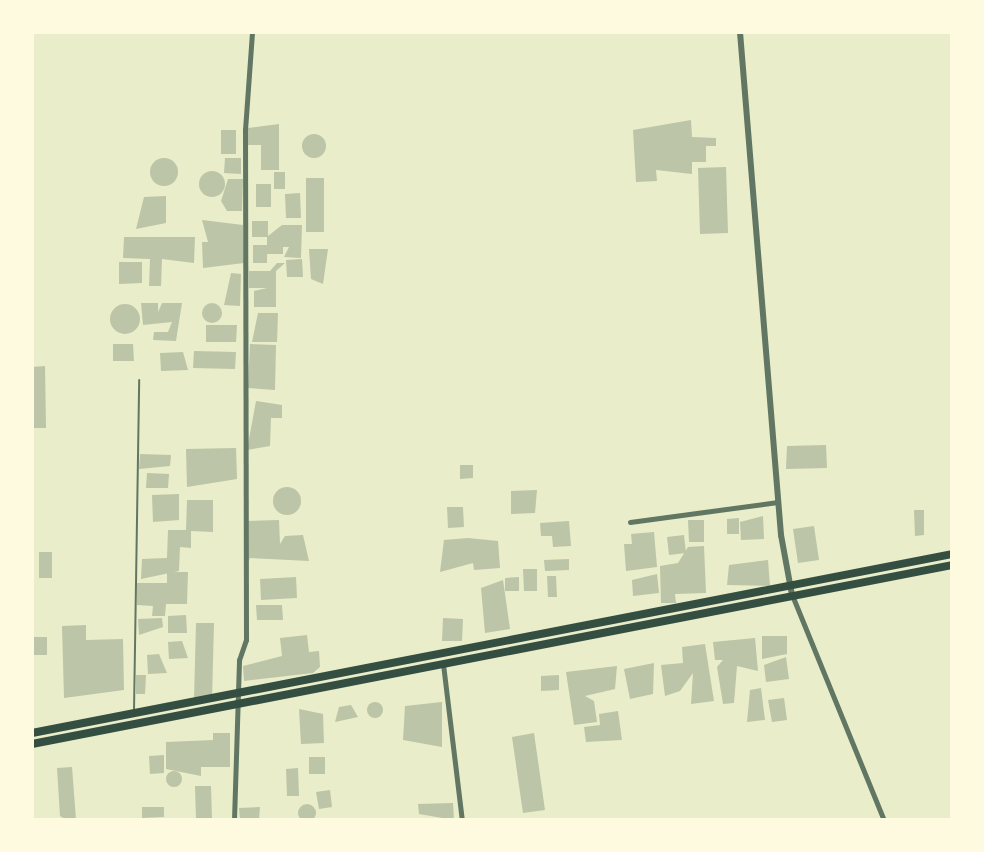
<!DOCTYPE html>
<html>
<head>
<meta charset="utf-8">
<style>
  body { margin:0 }
  #map { position:relative; width:984px; height:852px; overflow:hidden; background:#e9edc9; font-family:Cabin,sans-serif }
  div>[style] { position:absolute }
  [style*='--x'] { left:calc(var(--x)*1px); top:calc(var(--y)*1px); width:calc(var(--w)*1px); rotate:calc(var(--a)*1deg) }
  .building>* { inset:0; background:#bcc5a7 }
  .round { border-radius:50% }
  .service>* { height:2px; margin:-1px; padding:0 1px; transform-origin:1px; border-radius:1px; background:#617663 }
  .minor>* { height:5px; margin:-2.5px; padding:0 2.5px; transform-origin:2.5px; border-radius:2.5px; background:#617663 }
  .tertiary>* { height:6px; margin:-3px; padding:0 3px; transform-origin:3px; border-radius:3px; background:#617663 }
  .trunk>* { height:8px; margin:-4px; padding:0 4px; transform-origin:4px; border-radius:4px; background:#344e41 }
  span { translate:-50% -50%; white-space:nowrap; text-align:center; line-height:1.15; -webkit-text-stroke:8px #fefae0; paint-order:stroke }
  .frame { position:absolute; inset:0; border:34px solid #fefae0; pointer-events:none }
</style>
</head>
<body>
<div id="map">
  <div class="building">
    <i style="clip-path:polygon(691px 120px,692px 137px,716px 138px,716px 146px,706px 146px,706px 162px,692px 162px,692px 174px,656px 170px,657px 181px,636px 182px,633px 130px)"></i>
    <i style="clip-path:polygon(279px 124px,279px 170px,261px 170px,261px 145px,248px 145px,248px 128px)"></i>
    <i style="clip-path:polygon(221px 130px,236px 130px,236px 154px,221px 154px)"></i>
    <i class="round" style="left:302px;top:134px;width:24px;height:24px"></i>
    <i style="clip-path:polygon(225px 158px,241px 158px,241px 174px,224px 173px)"></i>
    <i class="round" style="left:150px;top:158px;width:28px;height:28px"></i>
    <i style="clip-path:polygon(726px 167px,728px 233px,700px 234px,698px 168px)"></i>
    <i class="round" style="left:199px;top:171px;width:26px;height:26px"></i>
    <i style="clip-path:polygon(274px 172px,285px 172px,285px 189px,274px 189px)"></i>
    <i style="clip-path:polygon(306px 178px,324px 178px,324px 232px,306px 232px)"></i>
    <i style="clip-path:polygon(228px 179px,243px 179px,242px 211px,227px 211px,221px 201px)"></i>
    <i style="clip-path:polygon(256px 184px,271px 184px,271px 207px,256px 207px)"></i>
    <i style="clip-path:polygon(300px 193px,301px 218px,286px 218px,285px 194px)"></i>
    <i style="clip-path:polygon(166px 196px,166px 223px,136px 229px,144px 197px)"></i>
    <i style="clip-path:polygon(202px 220px,243px 225px,244px 263px,203px 268px,202px 242px,208px 242px)"></i>
    <i style="clip-path:polygon(252px 221px,268px 221px,268px 236px,282px 225px,302px 225px,301px 258px,284px 257px,289px 247px,283px 247px,283px 254px,267px 254px,267px 263px,253px 263px,253px 245px,267px 245px,267px 237px,252px 237px)"></i>
    <i style="clip-path:polygon(124px 237px,195px 237px,194px 263px,162px 259px,161px 286px,149px 286px,150px 259px,123px 258px)"></i>
    <i style="clip-path:polygon(309px 249px,328px 249px,323px 284px,311px 279px)"></i>
    <i style="clip-path:polygon(302px 259px,303px 277px,287px 277px,286px 260px)"></i>
    <i style="clip-path:polygon(119px 262px,142px 262px,142px 283px,119px 284px)"></i>
    <i style="clip-path:polygon(277px 263px,285px 263px,276px 271px,276px 307px,254px 307px,254px 291px,267px 288px,249px 288px,249px 271px,270px 271px)"></i>
    <i style="clip-path:polygon(231px 273px,241px 274px,240px 306px,224px 305px)"></i>
    <i class="round" style="left:202px;top:303px;width:20px;height:20px"></i>
    <i style="clip-path:polygon(141px 303px,158px 303px,158px 312px,162px 303px,182px 303px,176px 341px,153px 340px,154px 332px,168px 332px,172px 322px,143px 325px)"></i>
    <i class="round" style="left:110px;top:304px;width:30px;height:30px"></i>
    <i style="clip-path:polygon(258px 313px,278px 313px,277px 342px,252px 342px)"></i>
    <i style="clip-path:polygon(206px 325px,237px 325px,236px 342px,206px 342px)"></i>
    <i style="clip-path:polygon(113px 344px,133px 344px,134px 361px,113px 361px)"></i>
    <i style="clip-path:polygon(250px 344px,276px 345px,275px 390px,248px 388px)"></i>
    <i style="clip-path:polygon(194px 351px,236px 352px,235px 369px,193px 368px)"></i>
    <i style="clip-path:polygon(183px 352px,188px 370px,161px 371px,160px 353px)"></i>
    <i style="clip-path:polygon(45px 366px,46px 428px,32px 428px,32px 367px)"></i>
    <i style="clip-path:polygon(256px 401px,282px 405px,282px 418px,271px 418px,270px 446px,247px 450px)"></i>
    <i style="clip-path:polygon(826px 445px,827px 468px,786px 469px,787px 446px)"></i>
    <i style="clip-path:polygon(236px 448px,237px 479px,187px 487px,186px 449px)"></i>
    <i style="clip-path:polygon(140px 454px,171px 455px,170px 466px,139px 469px)"></i>
    <i style="clip-path:polygon(460px 465px,473px 465px,473px 478px,460px 479px)"></i>
    <i style="clip-path:polygon(147px 473px,169px 474px,168px 488px,146px 488px)"></i>
    <i class="round" style="left:273px;top:487px;width:28px;height:28px"></i>
    <i style="clip-path:polygon(537px 490px,535px 513px,511px 514px,511px 491px)"></i>
    <i style="clip-path:polygon(179px 494px,179px 520px,153px 522px,152px 495px)"></i>
    <i style="clip-path:polygon(187px 500px,213px 500px,213px 532px,191px 531px,191px 548px,180px 547px,179px 571px,141px 579px,142px 559px,167px 558px,168px 530px,186px 530px)"></i>
    <i style="clip-path:polygon(447px 507px,463px 507px,464px 527px,448px 528px)"></i>
    <i style="clip-path:polygon(914px 510px,924px 510px,924px 535px,915px 536px)"></i>
    <i style="clip-path:polygon(763px 516px,764px 539px,741px 540px,740px 522px)"></i>
    <i style="clip-path:polygon(739px 518px,739px 534px,727px 534px,727px 519px)"></i>
    <i style="clip-path:polygon(279px 520px,280px 544px,285px 536px,303px 535px,309px 561px,250px 558px,247px 564px,246px 521px)"></i>
    <i style="clip-path:polygon(688px 520px,704px 520px,704px 542px,689px 542px)"></i>
    <i style="clip-path:polygon(569px 521px,571px 546px,553px 547px,552px 536px,541px 536px,540px 523px)"></i>
    <i style="clip-path:polygon(814px 526px,819px 560px,798px 563px,793px 529px)"></i>
    <i style="clip-path:polygon(654px 532px,657px 567px,626px 571px,624px 544px,632px 544px,631px 534px)"></i>
    <i style="clip-path:polygon(684px 535px,686px 553px,669px 555px,667px 537px)"></i>
    <i style="clip-path:polygon(468px 538px,498px 541px,500px 568px,474px 570px,473px 563px,440px 572px,444px 540px)"></i>
    <i style="clip-path:polygon(704px 546px,706px 593px,675px 594px,676px 603px,661px 603px,660px 566px,678px 563px,688px 547px)"></i>
    <i style="clip-path:polygon(39px 552px,52px 552px,52px 578px,39px 578px)"></i>
    <i style="clip-path:polygon(569px 559px,569px 570px,545px 571px,544px 560px)"></i>
    <i style="clip-path:polygon(768px 560px,770px 586px,727px 585px,729px 565px)"></i>
    <i style="clip-path:polygon(523px 569px,537px 569px,537px 591px,524px 591px)"></i>
    <i style="clip-path:polygon(167px 572px,188px 572px,187px 604px,166px 604px,165px 616px,152px 616px,153px 606px,137px 605px,137px 583px,167px 583px)"></i>
    <i style="clip-path:polygon(657px 574px,659px 593px,633px 596px,632px 580px)"></i>
    <i style="clip-path:polygon(547px 576px,556px 576px,557px 597px,548px 597px)"></i>
    <i style="clip-path:polygon(296px 577px,297px 598px,261px 600px,260px 579px)"></i>
    <i style="clip-path:polygon(519px 577px,519px 591px,505px 591px,505px 578px)"></i>
    <i style="clip-path:polygon(503px 580px,510px 629px,485px 633px,481px 588px)"></i>
    <i style="clip-path:polygon(256px 605px,282px 605px,283px 620px,257px 620px)"></i>
    <i style="clip-path:polygon(186px 615px,187px 633px,168px 633px,168px 616px)"></i>
    <i style="clip-path:polygon(162px 618px,163px 627px,139px 635px,138px 619px)"></i>
    <i style="clip-path:polygon(443px 618px,463px 619px,462px 641px,442px 641px)"></i>
    <i style="clip-path:polygon(196px 623px,214px 623px,212px 700px,194px 700px)"></i>
    <i style="clip-path:polygon(86px 625px,86px 640px,123px 639px,124px 690px,64px 698px,62px 626px)"></i>
    <i style="clip-path:polygon(307px 635px,309px 652px,319px 651px,320px 667px,313px 673px,244px 681px,243px 666px,282px 656px,280px 638px)"></i>
    <i style="clip-path:polygon(762px 636px,787px 636px,787px 654px,762px 659px)"></i>
    <i style="clip-path:polygon(32px 637px,47px 637px,47px 655px,32px 655px)"></i>
    <i style="clip-path:polygon(755px 638px,758px 671px,737px 666px,734px 703px,723px 704px,717px 667px,723px 660px,715px 660px,713px 642px)"></i>
    <i style="clip-path:polygon(182px 641px,188px 658px,169px 659px,168px 642px)"></i>
    <i style="clip-path:polygon(705px 644px,714px 701px,691px 704px,693px 673px,680px 691px,665px 696px,661px 665px,683px 663px,682px 647px)"></i>
    <i style="clip-path:polygon(159px 654px,167px 673px,148px 674px,147px 655px)"></i>
    <i style="clip-path:polygon(786px 657px,789px 679px,766px 682px,764px 665px)"></i>
    <i style="clip-path:polygon(654px 663px,653px 694px,630px 699px,624px 669px)"></i>
    <i style="clip-path:polygon(617px 666px,615px 689px,585px 696px,594px 701px,597px 722px,574px 725px,566px 672px)"></i>
    <i style="clip-path:polygon(136px 675px,146px 675px,145px 694px,136px 694px)"></i>
    <i style="clip-path:polygon(559px 675px,559px 690px,541px 691px,541px 676px)"></i>
    <i style="clip-path:polygon(761px 688px,765px 720px,747px 722px,750px 690px)"></i>
    <i style="clip-path:polygon(784px 698px,787px 720px,772px 722px,768px 700px)"></i>
    <i class="round" style="left:367px;top:702px;width:16px;height:16px"></i>
    <i style="clip-path:polygon(442px 702px,442px 747px,403px 740px,405px 706px)"></i>
    <i style="clip-path:polygon(351px 705px,358px 717px,335px 722px,339px 707px)"></i>
    <i style="clip-path:polygon(299px 709px,323px 714px,324px 743px,301px 744px)"></i>
    <i style="clip-path:polygon(618px 711px,622px 740px,586px 742px,584px 727px,600px 725px,599px 714px)"></i>
    <i style="clip-path:polygon(213px 733px,230px 733px,230px 767px,201px 767px,201px 776px,166px 769px,166px 742px,213px 740px)"></i>
    <i style="clip-path:polygon(534px 733px,545px 810px,523px 813px,512px 737px)"></i>
    <i style="clip-path:polygon(164px 755px,164px 773px,150px 774px,149px 756px)"></i>
    <i style="clip-path:polygon(309px 757px,325px 757px,325px 774px,309px 774px)"></i>
    <i style="clip-path:polygon(72px 767px,76px 820px,67px 820px,60px 816px,57px 768px)"></i>
    <i style="clip-path:polygon(298px 768px,299px 796px,287px 796px,286px 769px)"></i>
    <i class="round" style="left:166px;top:771px;width:16px;height:16px"></i>
    <i style="clip-path:polygon(195px 786px,211px 786px,212px 820px,196px 820px)"></i>
    <i style="clip-path:polygon(330px 790px,332px 807px,319px 809px,316px 792px)"></i>
    <i style="clip-path:polygon(453px 803px,454px 820px,419px 814px,418px 804px)"></i>
    <i class="round" style="left:298px;top:804px;width:18px;height:18px"></i>
    <i style="clip-path:polygon(142px 807px,164px 807px,164px 817px,142px 818px)"></i>
    <i style="clip-path:polygon(260px 807px,259px 820px,240px 820px,239px 808px)"></i>
  </div>
  <div class="service">
    <i style="--x:134;--y:711;--w:331;--a:-89.1"></i>
  </div>
  <div class="minor">
    <i style="--x:630;--y:522;--w:149;--a:-7.7"></i>
    <i style="--x:792;--y:595;--w:243;--a:67.8"></i>
    <i style="--x:443;--y:664;--w:157;--a:83.1"></i>
    <i style="--x:234;--y:820;--w:160;--a:-88.2"></i>
    <i style="--x:239;--y:660;--w:21;--a:-71"></i>
    <i style="--x:246;--y:640;--w:510;--a:-90.11"></i>
    <i style="--x:245;--y:130;--w:98;--a:-85.9"></i>
  </div>
  <div class="tertiary">
    <i style="--x:740;--y:32;--w:505;--a:85.34"></i>
    <i style="--x:781;--y:535;--w:61;--a:79.6"></i>
  </div>
  <div class="trunk">
    <i style="--x:32;--y:733;--w:937;--a:-11.01"></i>
    <i style="--x:32;--y:744;--w:937;--a:-11.01"></i>
  </div>
  <div class="frame"></div>
</div>
</body>
</html>
